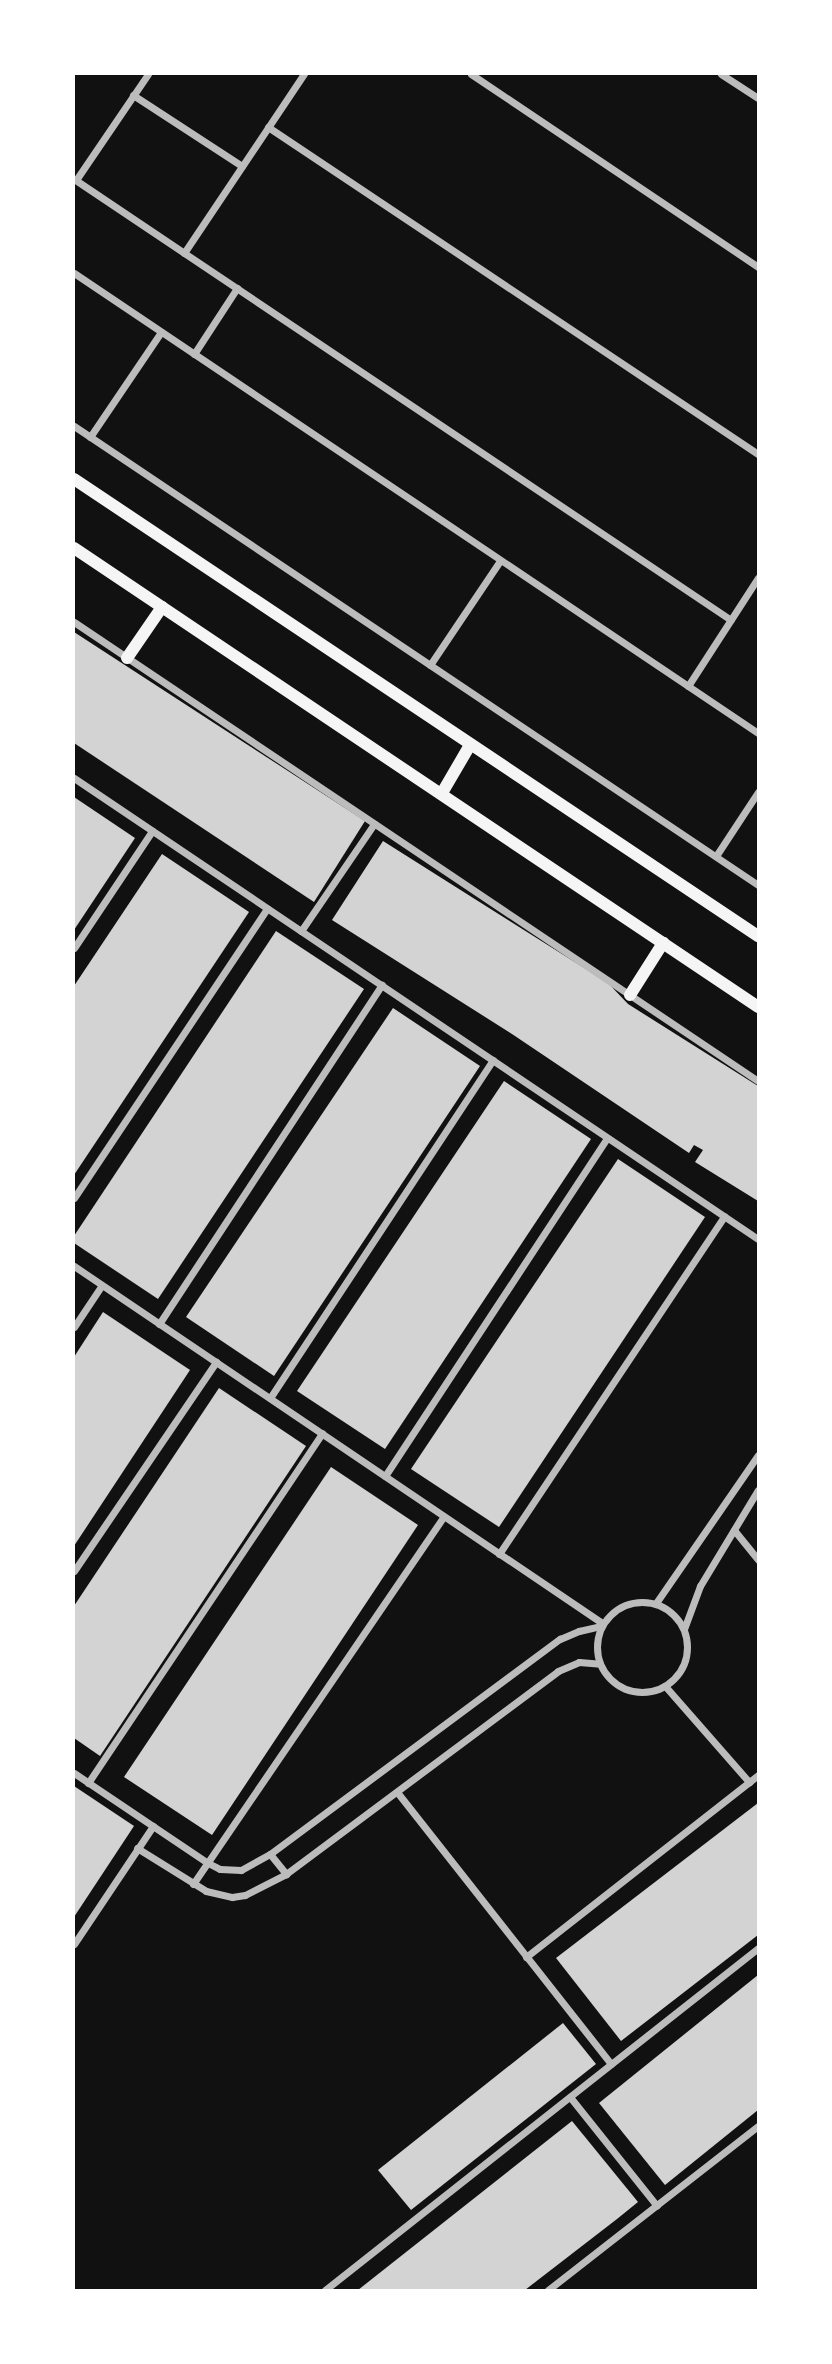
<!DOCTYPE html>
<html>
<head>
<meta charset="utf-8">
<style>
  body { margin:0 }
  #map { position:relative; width:832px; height:2364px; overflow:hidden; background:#111; font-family:"Nunito Sans",sans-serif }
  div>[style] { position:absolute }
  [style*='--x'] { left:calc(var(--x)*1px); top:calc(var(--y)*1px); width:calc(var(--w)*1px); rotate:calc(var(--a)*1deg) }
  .building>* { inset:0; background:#d3d3d3 }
  .minor>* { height:7px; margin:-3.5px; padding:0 3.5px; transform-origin:3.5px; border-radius:3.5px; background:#bcbcbc }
  .minor>.ring { margin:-3.5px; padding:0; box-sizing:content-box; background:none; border:7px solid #bcbcbc; border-radius:50% }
  .secondary>* { height:12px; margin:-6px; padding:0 6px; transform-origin:6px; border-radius:6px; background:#f5f5f5 }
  span { translate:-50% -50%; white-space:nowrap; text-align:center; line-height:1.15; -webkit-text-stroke:7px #fff; paint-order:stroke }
  .frame { position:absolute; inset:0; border:75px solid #fff; pointer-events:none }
</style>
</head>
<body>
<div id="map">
  <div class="building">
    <i style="clip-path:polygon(74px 632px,365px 821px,314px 902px,74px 743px)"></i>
    <i style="clip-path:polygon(74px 797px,135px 838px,74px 930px)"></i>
    <i style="clip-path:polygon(383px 841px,608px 983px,628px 1004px,758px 1086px,758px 1201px,695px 1162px,703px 1150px,694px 1145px,689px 1153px,512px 1034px,332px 920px)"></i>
    <i style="clip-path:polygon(162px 854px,249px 912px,74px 1175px,74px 986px)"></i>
    <i style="clip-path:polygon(276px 931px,364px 989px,158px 1299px,74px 1243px,74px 1236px)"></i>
    <i style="clip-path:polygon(393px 1008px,480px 1066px,274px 1376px,186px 1317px)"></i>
    <i style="clip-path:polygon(504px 1081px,591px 1139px,385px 1449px,297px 1391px)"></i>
    <i style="clip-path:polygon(618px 1159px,705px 1217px,499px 1527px,411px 1469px)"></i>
    <i style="clip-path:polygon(103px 1312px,190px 1370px,74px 1546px,74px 1357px)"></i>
    <i style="clip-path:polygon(219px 1388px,306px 1446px,100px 1756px,74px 1738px,74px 1606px)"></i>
    <i style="clip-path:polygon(331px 1467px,418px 1525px,212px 1835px,124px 1777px)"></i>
    <i style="clip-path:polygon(74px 1786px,134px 1826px,74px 1917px)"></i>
    <i style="clip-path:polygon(758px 1803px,758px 1935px,621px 2041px,556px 1958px)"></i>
    <i style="clip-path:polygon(758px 1975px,758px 2110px,665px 2185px,599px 2103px)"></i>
    <i style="clip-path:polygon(563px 2023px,596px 2064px,411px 2210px,378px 2170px)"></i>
    <i style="clip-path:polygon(572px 2121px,638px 2202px,617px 2219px,525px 2290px,358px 2290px)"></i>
  </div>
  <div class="minor">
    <i style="--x:471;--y:74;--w:346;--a:33.9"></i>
    <i style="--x:721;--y:74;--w:44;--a:33"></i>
    <i style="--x:133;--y:95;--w:130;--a:33.1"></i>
    <i style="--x:268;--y:127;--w:589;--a:33.72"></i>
    <i style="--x:74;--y:179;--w:791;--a:33.87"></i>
    <i style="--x:76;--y:180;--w:128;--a:-55.8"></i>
    <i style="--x:184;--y:253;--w:216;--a:-56.2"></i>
    <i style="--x:74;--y:273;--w:824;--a:33.92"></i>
    <i style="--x:194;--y:354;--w:79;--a:-56.9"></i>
    <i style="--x:74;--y:426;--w:824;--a:33.86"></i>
    <i style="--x:90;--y:437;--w:127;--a:-55.9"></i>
    <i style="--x:74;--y:622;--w:824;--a:33.86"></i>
    <i style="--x:430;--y:665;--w:125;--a:-56.1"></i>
    <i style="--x:688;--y:686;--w:129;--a:-57.1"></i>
    <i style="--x:74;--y:778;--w:825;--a:33.98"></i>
    <i style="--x:716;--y:856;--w:77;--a:-56.7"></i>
    <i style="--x:301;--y:931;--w:130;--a:-55.7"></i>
    <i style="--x:74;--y:948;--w:141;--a:-56.3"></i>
    <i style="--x:74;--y:1198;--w:348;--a:-56.3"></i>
    <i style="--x:74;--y:1266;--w:637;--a:34.06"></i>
    <i style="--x:159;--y:1324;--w:406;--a:-56.7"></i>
    <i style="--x:74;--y:1327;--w:50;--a:-56.3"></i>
    <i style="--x:270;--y:1398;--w:405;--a:-56.6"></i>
    <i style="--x:385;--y:1476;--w:404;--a:-56.7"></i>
    <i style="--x:734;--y:1530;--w:38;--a:51"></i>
    <i style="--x:499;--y:1554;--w:406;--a:-56.3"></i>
    <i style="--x:74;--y:1571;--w:253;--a:-55.8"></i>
    <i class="ring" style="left:597px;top:1602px;width:83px;height:83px"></i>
    <i style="--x:656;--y:1603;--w:180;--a:-55.4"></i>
    <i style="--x:684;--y:1629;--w:46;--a:-69.6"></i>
    <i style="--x:700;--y:1586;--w:112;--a:-58.9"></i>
    <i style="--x:665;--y:1686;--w:128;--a:48.8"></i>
    <i style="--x:74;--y:1773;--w:161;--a:33.9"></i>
    <i style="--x:208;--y:1863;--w:13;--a:27"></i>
    <i style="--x:220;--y:1869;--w:21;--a:3"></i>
    <i style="--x:241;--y:1870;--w:33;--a:-29"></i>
    <i style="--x:270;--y:1854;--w:361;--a:-36.6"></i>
    <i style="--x:560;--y:1639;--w:21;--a:-23"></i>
    <i style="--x:579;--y:1631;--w:23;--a:-13"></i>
    <i style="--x:88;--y:1783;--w:421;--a:-56.2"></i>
    <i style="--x:397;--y:1792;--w:346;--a:51.8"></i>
    <i style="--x:137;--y:1848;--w:81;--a:31.9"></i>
    <i style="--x:206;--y:1891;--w:27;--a:13"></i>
    <i style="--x:232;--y:1897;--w:13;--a:-9"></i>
    <i style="--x:245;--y:1895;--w:46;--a:-27.1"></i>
    <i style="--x:286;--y:1874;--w:339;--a:-36.7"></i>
    <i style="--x:558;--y:1671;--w:23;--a:-23"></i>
    <i style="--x:579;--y:1662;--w:21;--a:5"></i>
    <i style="--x:270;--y:1854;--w:26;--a:51"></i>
    <i style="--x:193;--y:1884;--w:445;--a:-55.7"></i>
    <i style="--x:74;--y:1944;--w:142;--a:-56.2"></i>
    <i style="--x:526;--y:1957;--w:295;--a:-38.1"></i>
    <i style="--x:570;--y:2097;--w:139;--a:51.4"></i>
    <i style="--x:325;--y:2290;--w:552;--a:-38.3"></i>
    <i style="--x:548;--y:2290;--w:266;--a:-38"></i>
  </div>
  <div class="secondary">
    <i style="--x:74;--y:479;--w:823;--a:33.75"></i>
    <i style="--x:74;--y:548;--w:824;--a:33.86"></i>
    <i style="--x:127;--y:658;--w:62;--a:-55.5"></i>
    <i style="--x:442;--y:793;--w:56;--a:-59.7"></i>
    <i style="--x:630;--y:995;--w:62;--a:-57.6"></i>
  </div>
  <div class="frame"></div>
</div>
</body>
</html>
